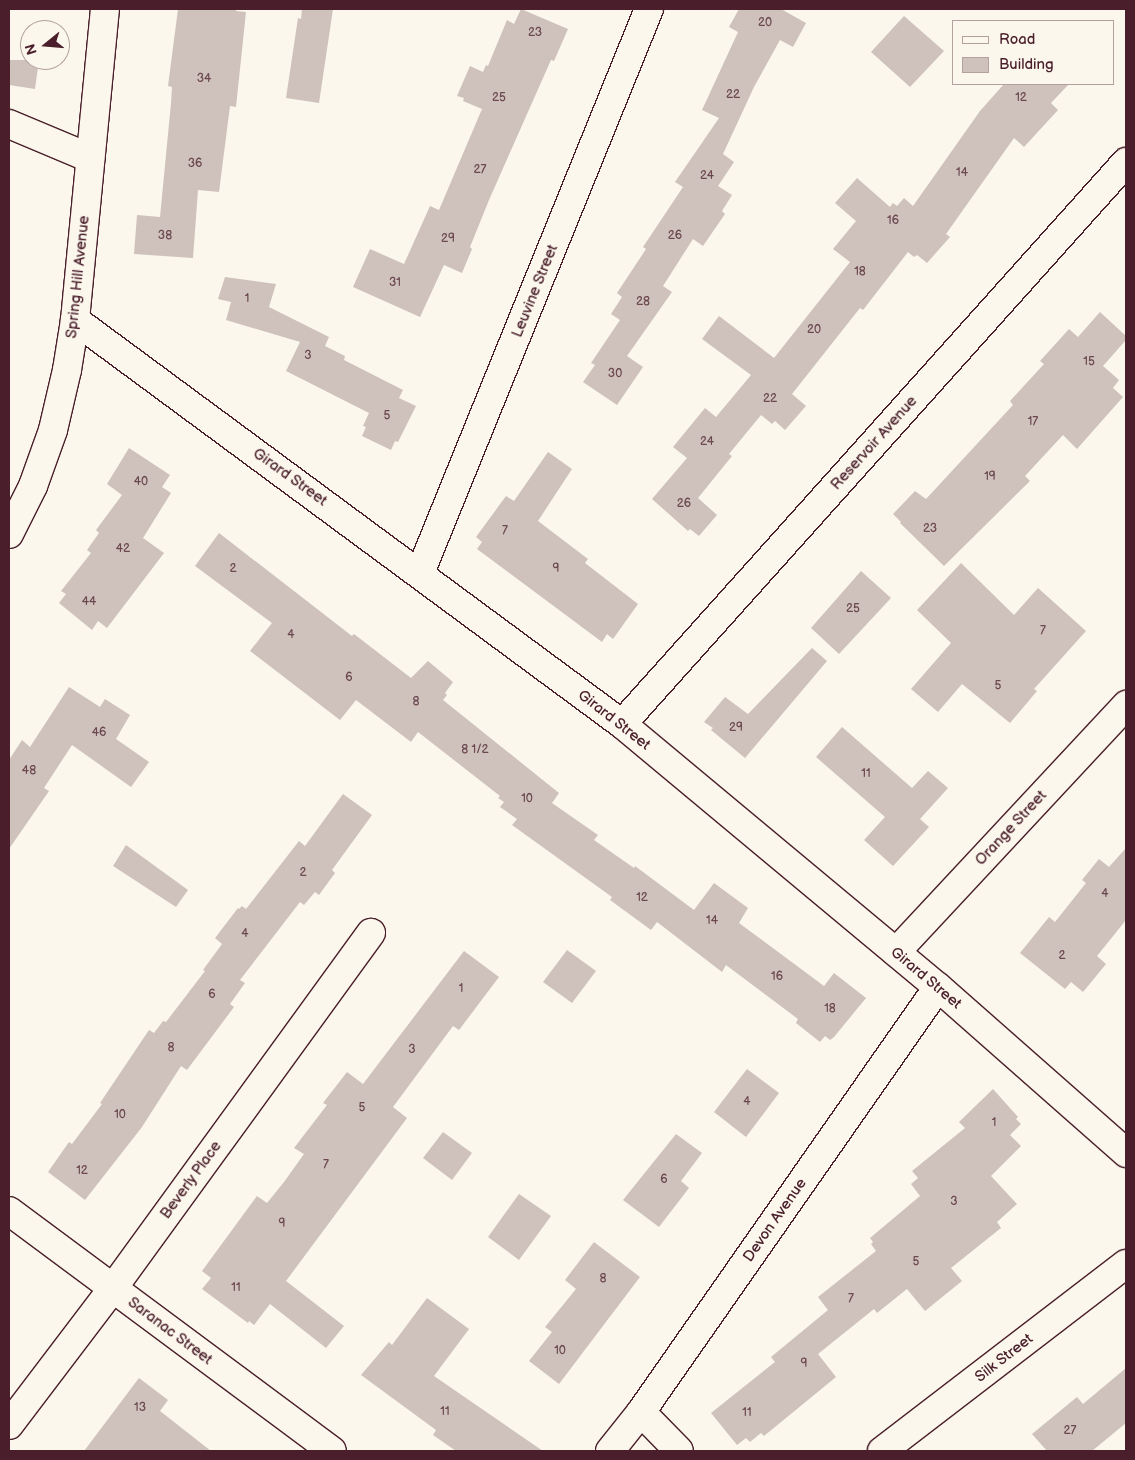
<!DOCTYPE html>
<html>
<head>
<meta charset="utf-8">
<style>
  body { margin:0 }
  #map { position:relative; width:1135px; height:1460px; overflow:hidden; background:#fbf7ec; font-family:"Balsamiq Sans",sans-serif }
  div>[style] { position:absolute }
  [style*='--x'] { left:calc(var(--x)*1px); top:calc(var(--y)*1px); width:calc(var(--w)*1px); rotate:calc(var(--a)*1deg) }
  .building>* { inset:0; background:#cfc2bc }
  .roads { filter:drop-shadow(1px 0 #4a1f2b) drop-shadow(-1px 0 #4a1f2b) drop-shadow(0 1px #4a1f2b) drop-shadow(0 -1px #4a1f2b) }
  .street>* { height:28px; margin:-14px; padding:0 14px; transform-origin:14px; border-radius:14px; background:#fbf7ec }
  .secondary>* { height:28px; margin:-14px; padding:0 14px; transform-origin:14px; border-radius:14px; background:#fbf7ec }
  span { translate:-50% -50%; white-space:nowrap; text-align:center; line-height:1.15; -webkit-text-stroke:5px #fbf7ec; paint-order:stroke }
  .number-label { font-size:12px; color:#6b484f }
  .number-label span { -webkit-text-stroke-width:0 }
  .street-label { font-size:15px; color:#4a1f2b }
  .frame { position:absolute; inset:0; border:10px solid #4a1f2b; pointer-events:none }
  .legend { position:absolute; left:952px; top:20px; width:162px; height:65px; box-sizing:border-box; background:#fbf7ec; border:1px solid #b4a19f; margin:0; padding:6px 9px; list-style:none; font-size:15px; color:#4a1f2b }
  .legend li { display:flex; align-items:center; gap:10px; height:25px }
  .legend b { width:25px; border:1px solid #b4a19f }
  .north { position:absolute; left:20px; top:20px; width:50px; height:50px; box-sizing:border-box; background:#fbf7ec; border:1px solid #b4a19f; border-radius:50%; rotate:253deg; font-size:14px; font-weight:700; line-height:20px; text-align:center; color:#4a1f2b }
  .north::after { content:''; display:block; margin:auto; width:18px; height:22px; background:#4a1f2b; clip-path:polygon(50% 0,100% 100%,50% 72%,0 100%) }
</style>
</head>
<body>
<div id="map">
  <div class="building">
    <i style="clip-path:polygon(178px 9px,236px 9px,236px 11px,246px 12px,236px 107px,230px 106px,219px 192px,198px 190px,193px 258px,134px 254px,137px 215px,160px 217px,171px 103px,172px 87px,168px 86px)"></i>
    <i style="clip-path:polygon(302px 9px,333px 9px,319px 103px,286px 98px,298px 18px,301px 19px)"></i>
    <i style="clip-path:polygon(521px 9px,568px 29px,554px 61px,551px 60px,489px 200px,470px 247px,472px 249px,462px 273px,444px 265px,420px 317px,353px 287px,370px 249px,404px 264px,430px 206px,439px 210px,482px 109px,463px 101px,464px 98px,457px 96px,470px 66px,483px 72px,486px 65px,488px 66px,507px 20px,514px 24px)"></i>
    <i style="clip-path:polygon(739px 9px,781px 9px,806px 23px,793px 47px,780px 40px,754px 87px,723px 154px,734px 162px,718px 186px,732px 195px,722px 211px,725px 214px,703px 246px,693px 239px,663px 286px,672px 292px,627px 356px,643px 367px,617px 405px,583px 382px,595px 365px,591px 363px,620px 320px,611px 314px,622px 297px,617px 293px,646px 249px,643px 247px,683px 187px,675px 182px,719px 118px,702px 110px,738px 32px,729px 27px)"></i>
    <i style="clip-path:polygon(904px 16px,944px 51px,910px 87px,871px 52px)"></i>
    <i style="clip-path:polygon(9px 60px,39px 60px,35px 89px,9px 85px)"></i>
    <i style="clip-path:polygon(1004px 84px,1069px 84px,1051px 103px,1058px 110px,1024px 147px,1014px 138px,946px 234px,950px 237px,927px 263px,917px 255px,914px 257px,908px 252px,863px 310px,860px 308px,792px 394px,806px 406px,785px 430px,775px 421px,772px 424px,761px 415px,729px 454px,732px 456px,698px 498px,717px 515px,699px 536px,690px 529px,688px 531px,652px 499px,687px 458px,673px 447px,705px 408px,716px 417px,751px 375px,702px 339px,719px 316px,774px 358px,850px 262px,833px 249px,856px 221px,835px 203px,857px 178px,890px 207px,893px 203px,897px 206px,904px 198px,913px 206px,980px 111px)"></i>
    <i style="clip-path:polygon(225px 277px,276px 284px,269px 307px,329px 337px,325px 346px,345px 356px,344px 360px,403px 390px,399px 398px,416px 406px,398px 442px,395px 441px,391px 450px,362px 436px,366px 427px,363px 426px,369px 413px,286px 371px,300px 342px,226px 320px,231px 302px,218px 299px)"></i>
    <i style="clip-path:polygon(1100px 312px,1126px 336px,1126px 340px,1103px 366px,1119px 380px,1113px 388px,1123px 397px,1077px 449px,1063px 435px,1025px 476px,1030px 481px,944px 566px,900px 523px,901px 522px,893px 514px,915px 491px,926px 499px,1013px 405px,1010px 401px,1044px 364px,1040px 361px,1069px 329px,1078px 337px)"></i>
    <i style="clip-path:polygon(129px 448px,170px 475px,162px 487px,171px 493px,143px 538px,164px 553px,107px 628px,98px 621px,92px 630px,59px 603px,66px 594px,61px 591px,91px 553px,87px 550px,99px 533px,96px 530px,122px 495px,107px 484px)"></i>
    <i style="clip-path:polygon(548px 452px,572px 469px,538px 521px,588px 559px,585px 563px,638px 604px,613px 639px,607px 634px,602px 642px,477px 549px,482px 542px,476px 537px,506px 496px,514px 501px)"></i>
    <i style="clip-path:polygon(219px 533px,352px 636px,354px 634px,411px 678px,428px 661px,453px 682px,445px 693px,447px 695px,443px 700px,559px 793px,552px 803px,598px 835px,594px 840px,634px 868px,635px 866px,694px 910px,714px 883px,748px 908px,739px 923px,824px 986px,834px 973px,866px 998px,834px 1037px,830px 1040px,825px 1036px,820px 1042px,796px 1023px,798px 1019px,726px 965px,722px 972px,657px 922px,651px 930px,610px 900px,612px 897px,512px 825px,517px 819px,500px 807px,504px 802px,498px 798px,500px 796px,418px 732px,411px 742px,356px 700px,340px 720px,250px 651px,272px 623px,195px 566px)"></i>
    <i style="clip-path:polygon(961px 563px,1014px 615px,1038px 588px,1086px 631px,1034px 689px,1037px 691px,1010px 723px,962px 684px,938px 712px,911px 689px,951px 643px,917px 610px)"></i>
    <i style="clip-path:polygon(861px 571px,891px 598px,839px 654px,811px 628px)"></i>
    <i style="clip-path:polygon(812px 648px,827px 661px,745px 758px,711px 730px,713px 728px,704px 722px,725px 697px,748px 714px)"></i>
    <i style="clip-path:polygon(69px 687px,100px 707px,105px 699px,130px 715px,116px 739px,149px 762px,131px 787px,72px 745px,44px 788px,49px 791px,9px 849px,9px 760px,22px 740px,30px 747px)"></i>
    <i style="clip-path:polygon(842px 727px,912px 788px,928px 771px,948px 788px,920px 819px,929px 827px,893px 866px,864px 840px,885px 817px,816px 757px)"></i>
    <i style="clip-path:polygon(343px 794px,372px 815px,332px 870px,335px 873px,319px 895px,315px 892px,304px 905px,300px 902px,240px 980px,245px 983px,230px 1004px,234px 1007px,187px 1070px,181px 1066px,142px 1127px,85px 1200px,48px 1172px,69px 1142px,72px 1144px,102px 1104px,100px 1103px,149px 1030px,154px 1033px,163px 1021px,166px 1022px,205px 971px,203px 970px,222px 944px,215px 938px,238px 908px,239px 909px,242px 906px,246px 909px,299px 841px,305px 846px)"></i>
    <i style="clip-path:polygon(126px 845px,188px 890px,176px 907px,113px 866px)"></i>
    <i style="clip-path:polygon(1126px 848px,1126px 920px,1097px 956px,1106px 964px,1083px 992px,1071px 982px,1065px 989px,1020px 953px,1049px 917px,1055px 922px,1086px 883px,1082px 880px,1099px 859px,1109px 867px)"></i>
    <i style="clip-path:polygon(567px 950px,596px 971px,572px 1003px,543px 982px)"></i>
    <i style="clip-path:polygon(464px 951px,499px 977px,459px 1030px,453px 1026px,393px 1107px,407px 1118px,286px 1281px,344px 1326px,326px 1348px,270px 1304px,254px 1325px,249px 1321px,248px 1323px,202px 1289px,211px 1278px,202px 1271px,257px 1196px,267px 1203px,284px 1182px,304px 1154px,294px 1148px,327px 1105px,323px 1103px,347px 1072px,363px 1084px)"></i>
    <i style="clip-path:polygon(747px 1069px,779px 1093px,746px 1137px,714px 1112px)"></i>
    <i style="clip-path:polygon(993px 1089px,1018px 1117px,1016px 1119px,1021px 1124px,1010px 1135px,1021px 1146px,991px 1176px,1017px 1204px,997px 1222px,1001px 1228px,951px 1268px,962px 1281px,925px 1311px,907px 1289px,877px 1313px,874px 1309px,818px 1354px,836px 1377px,764px 1436px,761px 1433px,750px 1442px,746px 1438px,737px 1445px,711px 1413px,775px 1362px,771px 1357px,828px 1310px,818px 1297px,876px 1251px,871px 1244px,873px 1242px,870px 1238px,920px 1196px,911px 1184px,918px 1178px,912px 1171px,965px 1128px,959px 1122px)"></i>
    <i style="clip-path:polygon(443px 1132px,472px 1153px,452px 1180px,423px 1158px)"></i>
    <i style="clip-path:polygon(676px 1134px,702px 1153px,681px 1181px,689px 1188px,659px 1227px,623px 1200px)"></i>
    <i style="clip-path:polygon(519px 1194px,551px 1216px,519px 1260px,488px 1237px)"></i>
    <i style="clip-path:polygon(594px 1242px,640px 1277px,559px 1384px,529px 1361px,552px 1332px,545px 1327px,576px 1289px,565px 1280px)"></i>
    <i style="clip-path:polygon(427px 1298px,469px 1329px,434px 1376px,543px 1451px,456px 1451px,433px 1435px,436px 1430px,361px 1375px,389px 1342px,392px 1345px)"></i>
    <i style="clip-path:polygon(1126px 1368px,1126px 1423px,1092px 1451px,1047px 1451px,1032px 1434px,1077px 1397px,1083px 1404px)"></i>
    <i style="clip-path:polygon(139px 1378px,168px 1400px,160px 1411px,211px 1451px,84px 1451px)"></i>
  </div>
  <div class="roads">
    <div class="street">
      <i style="--x:9;--y:124;--w:88;--a:22.8"></i>
      <i style="--x:420;--y:573;--w:609;--a:-67.9"></i>
      <i style="--x:622;--y:724;--w:755;--a:-48.11"></i>
      <i style="--x:896;--y:952;--w:338;--a:-47"></i>
      <i style="--x:9;--y:1211;--w:402;--a:36.6"></i>
      <i style="--x:641;--y:1412;--w:54;--a:45.7"></i>
      <i style="--x:9;--y:1425;--w:172;--a:-52.8"></i>
      <i style="--x:113;--y:1288;--w:439;--a:-54"></i>
      <i style="--x:610;--y:1451;--w:50;--a:-51.5"></i>
      <i style="--x:641;--y:1412;--w:518;--a:-55.05"></i>
      <i style="--x:882;--y:1451;--w:307;--a:-37.5"></i>
    </div>
    <div class="secondary">
      <i style="--x:75;--y:320;--w:680;--a:36.45"></i>
      <i style="--x:622;--y:724;--w:411;--a:39.8"></i>
      <i style="--x:938;--y:987;--w:251;--a:41.4"></i>
      <i style="--x:9;--y:534;--w:54;--a:-63.4"></i>
      <i style="--x:33;--y:486;--w:59;--a:-70.3"></i>
      <i style="--x:53;--y:430;--w:62;--a:-76.9"></i>
      <i style="--x:67;--y:370;--w:51;--a:-80.9"></i>
      <i style="--x:75;--y:320;--w:312;--a:-84.5"></i>
    </div>
  </div>
  <div class="number-label">
    <span style="left:765px;top:23px">20</span>
    <span style="left:535px;top:33px">23</span>
    <span style="left:204px;top:79px">34</span>
    <span style="left:733px;top:95px">22</span>
    <span style="left:499px;top:98px">25</span>
    <span style="left:1021px;top:98px">12</span>
    <span style="left:195px;top:164px">36</span>
    <span style="left:480px;top:170px">27</span>
    <span style="left:962px;top:173px">14</span>
    <span style="left:707px;top:176px">24</span>
    <span style="left:893px;top:221px">16</span>
    <span style="left:165px;top:236px">38</span>
    <span style="left:675px;top:236px">26</span>
    <span style="left:448px;top:239px">29</span>
    <span style="left:860px;top:272px">18</span>
    <span style="left:395px;top:283px">31</span>
    <span style="left:247px;top:299px">1</span>
    <span style="left:643px;top:302px">28</span>
    <span style="left:814px;top:330px">20</span>
    <span style="left:308px;top:356px">3</span>
    <span style="left:1089px;top:362px">15</span>
    <span style="left:615px;top:374px">30</span>
    <span style="left:770px;top:399px">22</span>
    <span style="left:387px;top:416px">5</span>
    <span style="left:1033px;top:422px">17</span>
    <span style="left:707px;top:442px">24</span>
    <span style="left:990px;top:477px">19</span>
    <span style="left:141px;top:482px">40</span>
    <span style="left:684px;top:504px">26</span>
    <span style="left:930px;top:529px">23</span>
    <span style="left:505px;top:531px">7</span>
    <span style="left:123px;top:549px">42</span>
    <span style="left:233px;top:569px">2</span>
    <span style="left:556px;top:569px">9</span>
    <span style="left:89px;top:602px">44</span>
    <span style="left:853px;top:609px">25</span>
    <span style="left:1043px;top:631px">7</span>
    <span style="left:291px;top:635px">4</span>
    <span style="left:349px;top:678px">6</span>
    <span style="left:998px;top:686px">5</span>
    <span style="left:416px;top:702px">8</span>
    <span style="left:736px;top:728px">29</span>
    <span style="left:99px;top:733px">46</span>
    <span style="left:475px;top:750px">8 1/2</span>
    <span style="left:29px;top:771px">48</span>
    <span style="left:866px;top:774px">11</span>
    <span style="left:527px;top:799px">10</span>
    <span style="left:303px;top:873px">2</span>
    <span style="left:1105px;top:894px">4</span>
    <span style="left:642px;top:898px">12</span>
    <span style="left:712px;top:921px">14</span>
    <span style="left:245px;top:934px">4</span>
    <span style="left:1062px;top:956px">2</span>
    <span style="left:777px;top:977px">16</span>
    <span style="left:461px;top:989px">1</span>
    <span style="left:212px;top:995px">6</span>
    <span style="left:830px;top:1009px">18</span>
    <span style="left:171px;top:1048px">8</span>
    <span style="left:412px;top:1050px">3</span>
    <span style="left:747px;top:1102px">4</span>
    <span style="left:362px;top:1108px">5</span>
    <span style="left:120px;top:1115px">10</span>
    <span style="left:994px;top:1123px">1</span>
    <span style="left:326px;top:1165px">7</span>
    <span style="left:82px;top:1171px">12</span>
    <span style="left:664px;top:1180px">6</span>
    <span style="left:954px;top:1202px">3</span>
    <span style="left:282px;top:1224px">9</span>
    <span style="left:916px;top:1262px">5</span>
    <span style="left:603px;top:1279px">8</span>
    <span style="left:236px;top:1288px">11</span>
    <span style="left:851px;top:1299px">7</span>
    <span style="left:560px;top:1351px">10</span>
    <span style="left:804px;top:1364px">9</span>
    <span style="left:140px;top:1408px">13</span>
    <span style="left:445px;top:1412px">11</span>
    <span style="left:747px;top:1413px">11</span>
    <span style="left:1070px;top:1431px">27</span>
  </div>
  <div class="street-label">
    <span style="left:78px;top:277px;rotate:-84deg">Spring Hill Avenue</span>
    <span style="left:535px;top:291px;rotate:-68deg">Leuvine Street</span>
    <span style="left:874px;top:443px;rotate:-48deg">Reservoir Avenue</span>
    <span style="left:290px;top:477px;rotate:36deg">Girard Street</span>
    <span style="left:614px;top:720px;rotate:38deg">Girard Street</span>
    <span style="left:1011px;top:828px;rotate:-47deg">Orange Street</span>
    <span style="left:926px;top:978px;rotate:40deg">Girard Street</span>
    <span style="left:191px;top:1180px;rotate:-54deg">Beverly Place</span>
    <span style="left:775px;top:1220px;rotate:-55deg">Devon Avenue</span>
    <span style="left:170px;top:1331px;rotate:37deg">Saranac Street</span>
    <span style="left:1004px;top:1358px;rotate:-38deg">Silk Street</span>
  </div>
  <div class="frame"></div>
  <ul class="legend">
  <li><b style="height:6px;background:#fbf7ec"></b>Road</li>
  <li><b style="height:14px;background:#cfc2bc"></b>Building</li>
  </ul>
  <div class="north">N</div>
</div>
</body>
</html>
